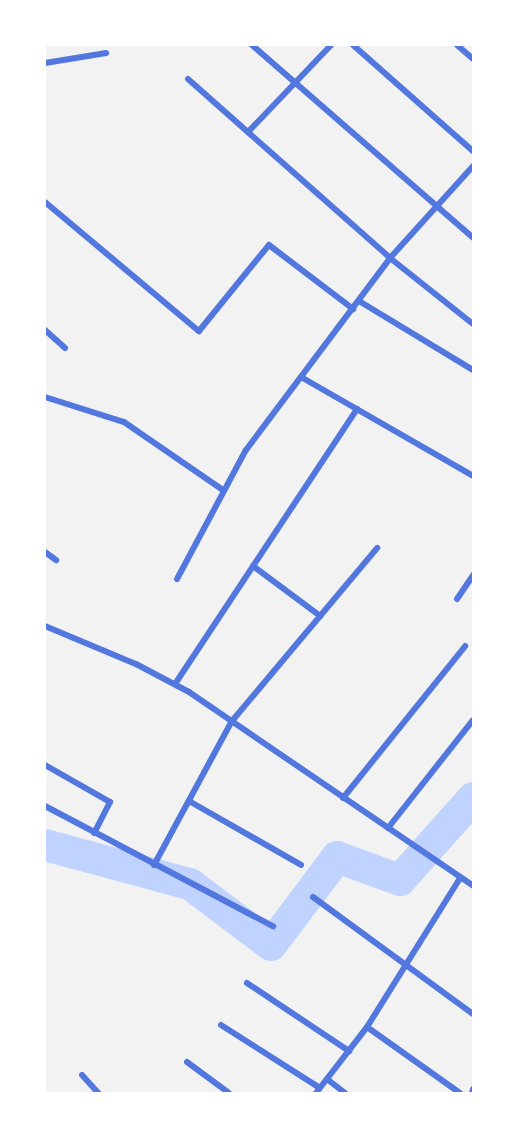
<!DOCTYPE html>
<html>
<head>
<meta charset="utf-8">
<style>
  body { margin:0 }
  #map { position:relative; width:518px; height:1138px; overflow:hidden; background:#f2f2f2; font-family:"DejaVu Sans",sans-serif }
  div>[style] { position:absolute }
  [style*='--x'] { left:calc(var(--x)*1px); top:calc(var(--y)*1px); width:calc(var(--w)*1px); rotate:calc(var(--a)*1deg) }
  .river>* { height:32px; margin:-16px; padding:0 16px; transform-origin:16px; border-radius:16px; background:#bfd3fe }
  .minor>* { height:6px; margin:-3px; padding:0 3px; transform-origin:3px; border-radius:3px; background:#5277de }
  span { translate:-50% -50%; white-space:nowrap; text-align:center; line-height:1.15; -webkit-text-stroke:4.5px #fff; paint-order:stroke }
  .frame { position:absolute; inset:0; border:46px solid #fff; pointer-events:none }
</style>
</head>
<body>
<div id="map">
  <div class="river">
    <i style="--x:45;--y:845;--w:150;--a:15.1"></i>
    <i style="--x:190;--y:884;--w:101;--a:37"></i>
    <i style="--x:271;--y:945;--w:110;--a:-53.1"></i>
    <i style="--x:337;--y:857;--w:67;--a:20.1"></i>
    <i style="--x:400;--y:880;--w:110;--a:-48.3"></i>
  </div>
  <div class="minor">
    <i style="--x:252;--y:45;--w:293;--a:41.1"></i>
    <i style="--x:353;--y:45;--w:160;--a:41.5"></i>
    <i style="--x:457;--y:45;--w:21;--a:41"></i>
    <i style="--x:45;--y:63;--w:62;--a:-9.3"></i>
    <i style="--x:188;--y:79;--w:270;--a:41.5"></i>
    <i style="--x:390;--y:258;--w:106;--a:38.5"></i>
    <i style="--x:248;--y:132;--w:120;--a:-46.3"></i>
    <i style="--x:45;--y:202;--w:201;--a:40"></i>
    <i style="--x:199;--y:331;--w:111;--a:-50.9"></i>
    <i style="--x:269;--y:245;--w:106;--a:37.3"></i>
    <i style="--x:359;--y:301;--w:133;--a:31.2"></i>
    <i style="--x:45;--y:330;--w:27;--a:42"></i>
    <i style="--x:301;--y:377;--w:198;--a:29.9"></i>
    <i style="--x:45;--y:397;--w:83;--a:17.6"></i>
    <i style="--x:124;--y:422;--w:120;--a:34.5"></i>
    <i style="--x:45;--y:552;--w:14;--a:36"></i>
    <i style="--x:253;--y:566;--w:84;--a:36.7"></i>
    <i style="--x:177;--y:579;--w:146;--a:-61.9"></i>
    <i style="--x:246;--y:450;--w:240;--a:-53.1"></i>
    <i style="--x:390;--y:258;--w:124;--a:-47.9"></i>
    <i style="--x:457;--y:599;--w:29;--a:-56"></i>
    <i style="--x:45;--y:626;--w:99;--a:22.7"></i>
    <i style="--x:136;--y:664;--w:60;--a:27.8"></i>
    <i style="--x:189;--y:692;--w:344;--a:34.3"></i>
    <i style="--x:175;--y:684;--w:330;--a:-56.5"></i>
    <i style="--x:45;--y:765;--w:75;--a:29.6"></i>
    <i style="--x:110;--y:802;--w:35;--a:117"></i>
    <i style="--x:343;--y:798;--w:195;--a:-51.2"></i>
    <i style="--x:189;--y:801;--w:129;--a:29.7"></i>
    <i style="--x:45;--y:806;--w:258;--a:27.8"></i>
    <i style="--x:388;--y:828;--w:137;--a:-51.8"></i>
    <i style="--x:154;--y:865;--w:164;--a:-61.6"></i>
    <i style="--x:232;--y:721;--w:226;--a:-50"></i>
    <i style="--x:313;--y:897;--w:198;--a:36.2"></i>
    <i style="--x:247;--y:983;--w:123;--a:33.7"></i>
    <i style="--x:221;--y:1025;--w:117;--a:32.5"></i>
    <i style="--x:367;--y:1027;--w:114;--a:35.4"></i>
    <i style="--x:187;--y:1062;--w:52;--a:36.4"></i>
    <i style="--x:82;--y:1075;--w:24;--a:48"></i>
    <i style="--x:327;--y:1079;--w:23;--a:38"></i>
    <i style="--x:316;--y:1093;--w:83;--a:-52.3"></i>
    <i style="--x:367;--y:1027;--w:176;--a:-58"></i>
    <i style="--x:472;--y:1093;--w:4;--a:-76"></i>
  </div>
  <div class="frame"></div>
</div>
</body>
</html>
